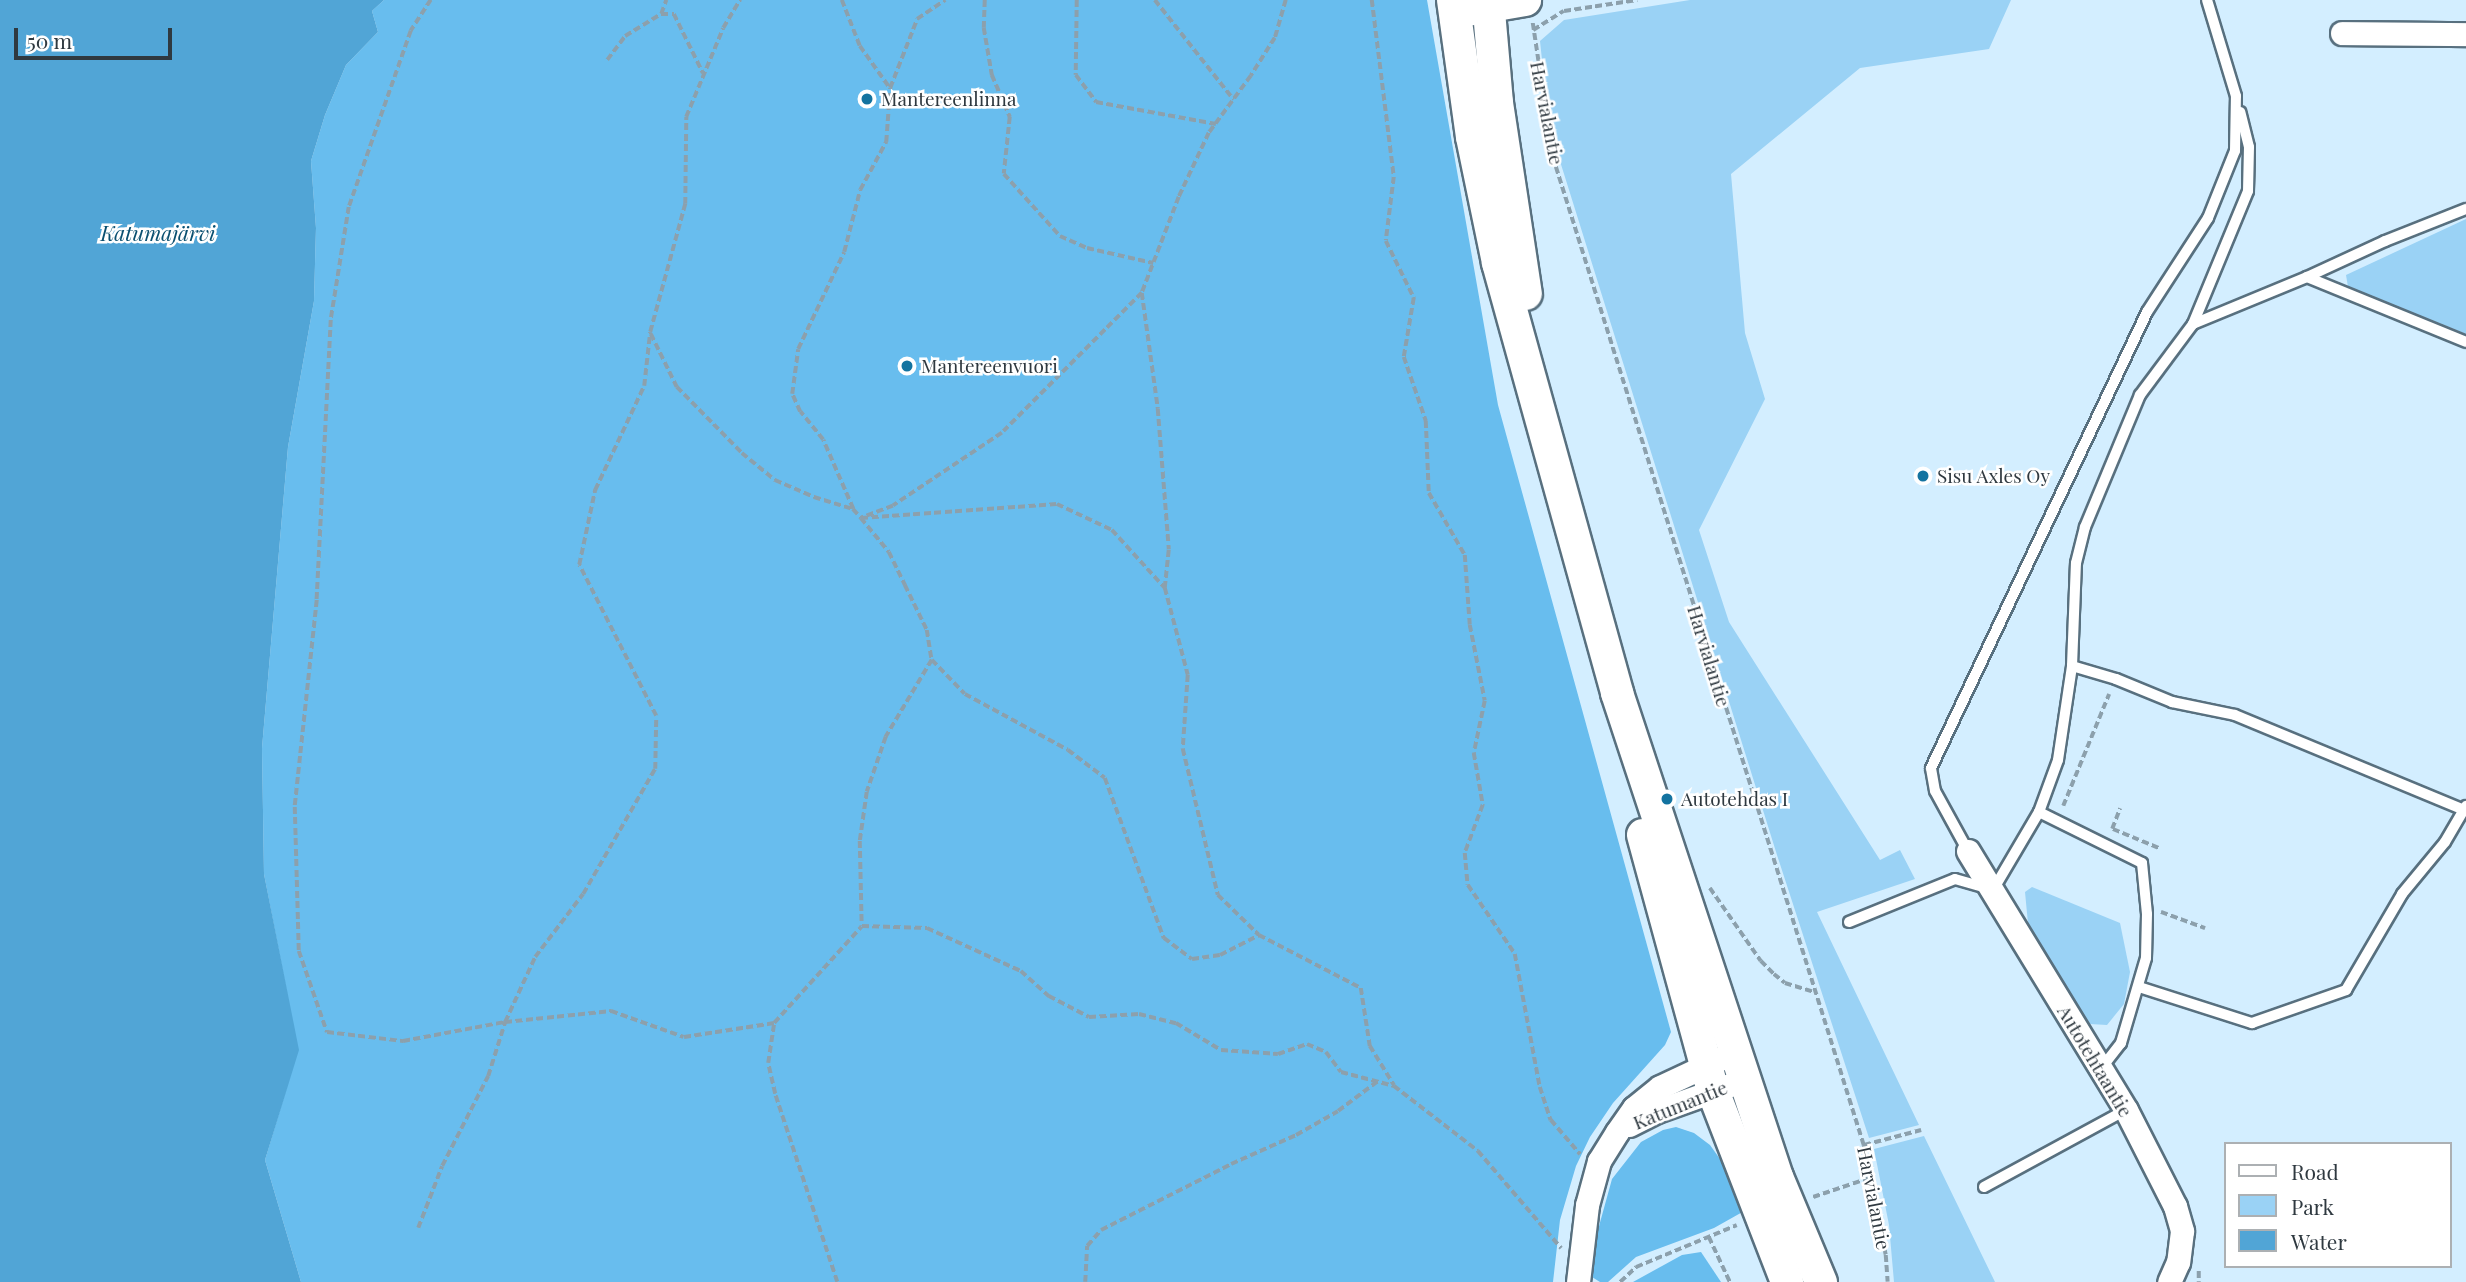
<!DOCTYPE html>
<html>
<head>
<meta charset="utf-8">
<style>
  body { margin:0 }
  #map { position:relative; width:2466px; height:1282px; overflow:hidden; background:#d3eeff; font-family:"Playfair Display",serif }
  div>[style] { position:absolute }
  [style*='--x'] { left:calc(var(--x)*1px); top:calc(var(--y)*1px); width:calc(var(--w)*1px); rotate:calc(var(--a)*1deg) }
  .green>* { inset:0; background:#9ad2f5 }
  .forest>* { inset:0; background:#68bdee }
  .water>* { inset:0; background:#51a5d6 }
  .path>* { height:3.5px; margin-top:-1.75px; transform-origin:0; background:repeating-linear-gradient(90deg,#8ca0ac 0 7px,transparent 0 10.5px) }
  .roads { filter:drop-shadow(2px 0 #58707f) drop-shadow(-2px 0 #58707f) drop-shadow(0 2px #58707f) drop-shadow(0 -2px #58707f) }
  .lane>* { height:10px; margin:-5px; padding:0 5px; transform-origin:5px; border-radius:5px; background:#fff }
  .street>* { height:23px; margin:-11.5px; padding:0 11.5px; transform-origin:11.5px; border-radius:11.5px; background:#fff }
  .secondary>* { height:32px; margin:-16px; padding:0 16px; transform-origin:16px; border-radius:16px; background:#fff }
  .dots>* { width:19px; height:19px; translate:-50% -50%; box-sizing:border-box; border:4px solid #fff; border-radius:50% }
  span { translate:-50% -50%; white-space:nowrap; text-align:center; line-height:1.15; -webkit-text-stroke:5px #fff; paint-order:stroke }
  .poi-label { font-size:19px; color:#2f3940 }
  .left { translate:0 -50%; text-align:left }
  .street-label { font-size:19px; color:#2f3940 }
  .water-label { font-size:21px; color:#094f70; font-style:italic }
  .legend { position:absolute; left:2224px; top:1142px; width:228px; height:126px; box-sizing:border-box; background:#fff; border:2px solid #acb0b3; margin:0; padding:9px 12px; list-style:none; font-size:21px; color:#2f3940 }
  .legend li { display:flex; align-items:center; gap:14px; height:35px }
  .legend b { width:35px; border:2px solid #acb0b3 }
  .scale { position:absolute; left:14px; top:28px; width:158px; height:32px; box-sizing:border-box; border:4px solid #2f3940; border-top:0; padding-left:9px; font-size:21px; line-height:24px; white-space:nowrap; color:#2f3940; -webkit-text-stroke:5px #fff; paint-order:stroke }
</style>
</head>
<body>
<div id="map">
  <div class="green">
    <i style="clip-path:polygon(1690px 0,2011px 0,1989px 49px,1860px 68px,1731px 174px,1745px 333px,1765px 399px,1699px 530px,1729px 622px,1880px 860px,1900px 850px,1915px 879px,1817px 912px,1919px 1125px,1869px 1138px,1777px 855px,1559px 158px,1543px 69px,1540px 41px,1564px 20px)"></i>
    <i style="clip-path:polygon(2466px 219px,2466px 334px,2348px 287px,2346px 275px)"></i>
    <i style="clip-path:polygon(2032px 887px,2120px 923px,2130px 972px,2124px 1004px,2107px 1025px,2090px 1024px,2029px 934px,2025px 892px)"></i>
    <i style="clip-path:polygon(1924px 1136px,1995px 1282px,1894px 1282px,1889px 1225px,1874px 1149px)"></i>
  </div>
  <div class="forest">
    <i style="clip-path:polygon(384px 0,1427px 0,1498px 405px,1671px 1032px,1665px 1045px,1613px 1103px,1590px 1137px,1576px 1166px,1560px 1220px,1553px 1282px,301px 1282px,265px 1160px,298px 1050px,264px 874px,262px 748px,288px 447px,314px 301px,316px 228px,311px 161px,325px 115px,346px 65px,378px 32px,372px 11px)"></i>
    <i style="clip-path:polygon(1676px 1127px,1694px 1133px,1710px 1145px,1730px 1173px,1746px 1210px,1714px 1228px,1636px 1257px,1608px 1282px,1600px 1282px,1592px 1277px,1596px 1237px,1612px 1179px,1641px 1142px,1663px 1130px)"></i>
    <i style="clip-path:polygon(1701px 1252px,1721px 1282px,1633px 1282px,1682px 1255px)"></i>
  </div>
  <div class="water">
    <i style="clip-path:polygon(0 0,384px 0,372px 11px,378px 32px,346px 65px,325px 115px,311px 161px,316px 228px,314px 301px,288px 447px,262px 748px,264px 874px,299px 1050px,265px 1160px,301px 1282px,0 1282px)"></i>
  </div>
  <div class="path">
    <i style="--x:431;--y:0;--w:37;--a:123"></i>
    <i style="--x:411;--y:31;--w:187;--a:109.4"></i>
    <i style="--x:349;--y:207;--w:114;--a:99.1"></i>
    <i style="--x:331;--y:320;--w:280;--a:92.9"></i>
    <i style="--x:317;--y:600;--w:208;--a:96.1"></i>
    <i style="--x:295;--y:807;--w:144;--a:88.4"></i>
    <i style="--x:299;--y:951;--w:86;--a:70.9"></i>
    <i style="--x:327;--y:1032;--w:77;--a:6.8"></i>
    <i style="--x:403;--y:1041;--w:104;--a:-10.6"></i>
    <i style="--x:505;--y:1022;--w:107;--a:-5.9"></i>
    <i style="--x:611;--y:1011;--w:77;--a:19.6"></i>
    <i style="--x:684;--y:1037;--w:91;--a:-8.8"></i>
    <i style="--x:842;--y:0;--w:49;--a:68.6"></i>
    <i style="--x:860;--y:46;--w:52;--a:54.5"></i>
    <i style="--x:985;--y:0;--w:28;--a:92"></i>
    <i style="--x:984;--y:28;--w:48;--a:80.3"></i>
    <i style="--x:992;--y:75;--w:46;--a:66.8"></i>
    <i style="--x:1010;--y:117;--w:57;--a:96"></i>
    <i style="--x:1004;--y:174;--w:84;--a:47.9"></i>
    <i style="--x:1060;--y:236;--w:30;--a:24"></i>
    <i style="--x:1087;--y:248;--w:68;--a:12.8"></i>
    <i style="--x:1077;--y:0;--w:75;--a:90.8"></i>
    <i style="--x:1076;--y:75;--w:34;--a:53"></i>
    <i style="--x:1096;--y:102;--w:122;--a:10.4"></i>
    <i style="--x:1155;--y:0;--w:127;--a:51.7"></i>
    <i style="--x:1286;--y:0;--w:40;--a:106"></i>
    <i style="--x:1275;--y:38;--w:45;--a:122.3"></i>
    <i style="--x:1251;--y:76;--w:71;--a:126.4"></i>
    <i style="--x:1209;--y:133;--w:71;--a:115.1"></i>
    <i style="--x:1179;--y:197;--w:103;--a:111.1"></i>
    <i style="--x:1142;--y:293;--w:198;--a:135"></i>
    <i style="--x:1002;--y:433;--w:131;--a:146.2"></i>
    <i style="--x:893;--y:506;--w:34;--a:159"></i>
    <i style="--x:861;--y:518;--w:44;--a:50.5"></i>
    <i style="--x:889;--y:552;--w:37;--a:64"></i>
    <i style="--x:905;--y:585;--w:50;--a:63.9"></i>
    <i style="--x:927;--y:630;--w:30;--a:81"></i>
    <i style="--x:932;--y:660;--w:90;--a:120.9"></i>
    <i style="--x:886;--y:737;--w:58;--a:109.1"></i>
    <i style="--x:867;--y:792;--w:49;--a:98.1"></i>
    <i style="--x:860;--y:841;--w:85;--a:88.7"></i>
    <i style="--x:862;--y:926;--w:65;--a:1.8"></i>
    <i style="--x:927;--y:928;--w:103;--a:24.6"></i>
    <i style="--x:1021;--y:971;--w:38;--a:42"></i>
    <i style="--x:1049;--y:996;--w:45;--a:27.7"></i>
    <i style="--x:1089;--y:1017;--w:50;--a:-3.4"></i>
    <i style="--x:1139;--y:1014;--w:38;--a:14"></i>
    <i style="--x:1176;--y:1023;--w:52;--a:31"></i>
    <i style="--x:1221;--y:1050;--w:57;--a:4"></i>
    <i style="--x:1278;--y:1054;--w:31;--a:-19"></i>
    <i style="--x:1307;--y:1044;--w:21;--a:23"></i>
    <i style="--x:1326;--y:1052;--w:25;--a:53"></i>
    <i style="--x:1341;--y:1072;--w:55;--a:14.8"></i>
    <i style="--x:1394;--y:1086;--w:106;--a:37.7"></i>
    <i style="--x:1478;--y:1151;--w:128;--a:49.4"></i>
    <i style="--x:1372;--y:0;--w:178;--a:82.9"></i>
    <i style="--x:1394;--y:177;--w:64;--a:97.1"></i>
    <i style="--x:1386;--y:241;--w:64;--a:63.8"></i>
    <i style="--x:1414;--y:298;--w:60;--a:99.6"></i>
    <i style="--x:1404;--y:357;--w:68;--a:71"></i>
    <i style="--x:1426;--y:421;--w:72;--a:87.6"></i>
    <i style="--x:1429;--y:493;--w:72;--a:59.9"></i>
    <i style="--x:1465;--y:555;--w:70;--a:85.9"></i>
    <i style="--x:1470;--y:625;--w:77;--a:78.8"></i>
    <i style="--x:1485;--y:701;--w:53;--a:101.9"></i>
    <i style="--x:1474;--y:753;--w:53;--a:80.2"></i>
    <i style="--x:1483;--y:805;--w:51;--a:110.6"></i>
    <i style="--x:1465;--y:853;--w:32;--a:85"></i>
    <i style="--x:1468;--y:885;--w:83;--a:55.7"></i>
    <i style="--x:1515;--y:954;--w:135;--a:79.4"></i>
    <i style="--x:1540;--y:1087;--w:35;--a:72"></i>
    <i style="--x:1551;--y:1120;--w:45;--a:49.5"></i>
    <i style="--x:661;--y:14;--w:15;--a:-70"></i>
    <i style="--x:1533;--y:23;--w:135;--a:81.5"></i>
    <i style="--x:1553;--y:157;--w:1036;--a:72.53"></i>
    <i style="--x:1864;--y:1145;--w:112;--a:78.7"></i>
    <i style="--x:1886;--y:1255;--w:27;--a:86"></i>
    <i style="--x:1533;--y:30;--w:36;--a:-32"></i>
    <i style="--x:1564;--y:11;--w:74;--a:-8.6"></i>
    <i style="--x:607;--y:60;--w:30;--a:-53"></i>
    <i style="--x:625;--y:36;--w:42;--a:-31.4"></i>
    <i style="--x:661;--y:14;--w:13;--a:0"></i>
    <i style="--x:674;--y:14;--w:66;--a:63.8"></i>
    <i style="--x:1142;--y:293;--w:117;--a:82.1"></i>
    <i style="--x:1158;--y:409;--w:141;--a:85.5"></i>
    <i style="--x:1169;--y:550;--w:38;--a:96"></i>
    <i style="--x:1165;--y:588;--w:90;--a:75.2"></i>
    <i style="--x:1188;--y:675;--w:74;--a:93.9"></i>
    <i style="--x:1183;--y:749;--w:150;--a:76.5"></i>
    <i style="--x:1218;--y:895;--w:57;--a:44.3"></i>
    <i style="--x:1259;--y:935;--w:115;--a:27.5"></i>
    <i style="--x:1361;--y:988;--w:59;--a:81.2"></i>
    <i style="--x:1370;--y:1046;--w:46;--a:58.4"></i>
    <i style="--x:651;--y:334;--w:59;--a:63.9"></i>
    <i style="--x:677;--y:387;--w:93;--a:45.4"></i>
    <i style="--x:742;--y:453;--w:43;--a:39.3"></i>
    <i style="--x:775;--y:480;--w:43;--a:23.6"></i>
    <i style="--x:814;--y:497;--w:41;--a:17.1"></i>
    <i style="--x:853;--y:509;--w:12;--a:48"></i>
    <i style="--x:861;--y:518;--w:196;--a:-4.1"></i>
    <i style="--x:1057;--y:504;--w:61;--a:25.3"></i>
    <i style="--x:1112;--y:530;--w:79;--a:47.6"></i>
    <i style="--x:853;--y:509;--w:75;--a:-113.5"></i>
    <i style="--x:823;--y:440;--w:36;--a:-129"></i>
    <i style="--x:800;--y:412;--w:20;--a:-114"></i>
    <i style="--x:792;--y:394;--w:45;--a:-82.4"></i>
    <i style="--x:798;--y:349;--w:107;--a:-64.6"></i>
    <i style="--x:844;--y:252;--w:64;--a:-75.5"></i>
    <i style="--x:860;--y:190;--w:55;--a:-61.6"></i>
    <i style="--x:886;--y:142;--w:54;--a:-85.8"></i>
    <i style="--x:890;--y:88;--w:74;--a:-68.6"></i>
    <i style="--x:917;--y:19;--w:34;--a:-34"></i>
    <i style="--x:932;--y:660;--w:47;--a:45.9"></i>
    <i style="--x:965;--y:694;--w:117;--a:28.5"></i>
    <i style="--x:1068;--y:750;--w:46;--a:37.1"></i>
    <i style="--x:1105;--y:778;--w:171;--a:69.8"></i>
    <i style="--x:1164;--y:938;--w:35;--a:37"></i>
    <i style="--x:1192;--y:959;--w:28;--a:-8"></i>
    <i style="--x:1220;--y:955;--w:44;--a:-27.1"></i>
    <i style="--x:2063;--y:806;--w:121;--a:-67.7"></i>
    <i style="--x:2112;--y:829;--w:22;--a:-69"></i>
    <i style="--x:2113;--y:829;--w:50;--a:22.4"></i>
    <i style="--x:1710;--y:888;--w:89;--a:55.1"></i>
    <i style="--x:1761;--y:961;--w:18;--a:45"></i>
    <i style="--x:1774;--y:974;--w:14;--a:39"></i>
    <i style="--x:1785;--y:983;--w:31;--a:17"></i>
    <i style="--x:2161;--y:912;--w:47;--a:20"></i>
    <i style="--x:1864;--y:1145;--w:59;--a:-14.7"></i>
    <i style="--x:1813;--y:1197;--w:62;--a:-18.7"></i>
    <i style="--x:418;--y:1228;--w:66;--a:-68.8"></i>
    <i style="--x:442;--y:1166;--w:101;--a:-62.9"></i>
    <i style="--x:488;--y:1076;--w:57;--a:-72.5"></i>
    <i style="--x:505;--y:1022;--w:72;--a:-65.2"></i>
    <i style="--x:535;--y:957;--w:79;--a:-52.7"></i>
    <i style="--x:583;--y:894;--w:144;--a:-60.1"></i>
    <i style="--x:655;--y:769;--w:53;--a:-88.9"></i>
    <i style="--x:656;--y:716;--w:169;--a:-117"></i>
    <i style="--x:579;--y:565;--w:77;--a:-78"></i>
    <i style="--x:595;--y:490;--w:115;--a:-64.8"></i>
    <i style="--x:644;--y:386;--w:54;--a:-83.7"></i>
    <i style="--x:650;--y:332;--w:133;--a:-74.7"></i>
    <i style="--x:685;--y:204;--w:87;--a:-89.3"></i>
    <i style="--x:686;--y:117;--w:96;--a:-67.4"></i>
    <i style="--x:723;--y:28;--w:33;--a:-59"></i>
    <i style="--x:1709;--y:1237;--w:50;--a:65"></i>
    <i style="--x:2199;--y:1271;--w:11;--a:90"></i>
    <i style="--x:837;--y:1282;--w:198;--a:-108.3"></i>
    <i style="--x:775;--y:1094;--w:32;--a:-103"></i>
    <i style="--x:768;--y:1063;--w:40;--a:-81.5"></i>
    <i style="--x:774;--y:1023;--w:130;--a:-47.8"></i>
    <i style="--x:1085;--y:1282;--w:36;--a:-87"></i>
    <i style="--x:1087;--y:1246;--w:21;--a:-49"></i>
    <i style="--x:1101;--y:1230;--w:146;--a:-26.9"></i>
    <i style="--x:1231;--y:1164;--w:71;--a:-24"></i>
    <i style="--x:1296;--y:1135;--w:48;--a:-29.7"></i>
    <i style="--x:1338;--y:1111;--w:50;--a:-36.9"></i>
    <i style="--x:1620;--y:1282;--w:22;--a:-43"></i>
    <i style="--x:1636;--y:1267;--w:109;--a:-22.6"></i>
  </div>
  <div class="roads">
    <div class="lane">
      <i style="--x:2307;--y:277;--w:172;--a:22.2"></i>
      <i style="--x:2193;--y:324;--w:144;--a:-67.5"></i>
      <i style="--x:2248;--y:191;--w:44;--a:-88.7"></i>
      <i style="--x:2249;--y:147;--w:36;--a:-104"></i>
      <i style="--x:2072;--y:666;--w:46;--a:16.5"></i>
      <i style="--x:2116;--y:679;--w:61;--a:22.3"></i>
      <i style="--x:2172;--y:702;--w:64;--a:11.7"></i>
      <i style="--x:2235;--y:715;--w:248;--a:22.5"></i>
      <i style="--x:2039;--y:812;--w:55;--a:-69.9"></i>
      <i style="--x:2058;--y:760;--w:95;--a:-81.5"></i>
      <i style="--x:2072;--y:666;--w:103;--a:-87.8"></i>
      <i style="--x:2076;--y:563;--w:37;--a:-76"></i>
      <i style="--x:2085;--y:527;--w:143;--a:-67.4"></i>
      <i style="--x:2140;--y:395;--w:89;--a:-53.3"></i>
      <i style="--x:2193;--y:324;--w:123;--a:-22.4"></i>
      <i style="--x:2307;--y:277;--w:86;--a:-24.8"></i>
      <i style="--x:2385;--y:241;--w:87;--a:-21.6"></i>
      <i style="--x:1968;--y:851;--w:68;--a:-118.8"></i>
      <i style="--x:1935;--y:791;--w:23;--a:-100"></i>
      <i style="--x:1931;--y:768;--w:505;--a:-64.65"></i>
      <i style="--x:2147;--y:312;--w:112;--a:-57"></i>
      <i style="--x:2208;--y:218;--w:72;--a:-68.1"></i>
      <i style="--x:2235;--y:151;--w:55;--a:-89"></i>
      <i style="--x:2236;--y:96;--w:100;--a:-106.8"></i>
      <i style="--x:1849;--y:922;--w:114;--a:-22.1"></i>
      <i style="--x:1955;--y:879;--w:40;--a:16"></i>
      <i style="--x:1993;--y:890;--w:91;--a:-59.5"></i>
      <i style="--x:2039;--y:812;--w:115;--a:26.3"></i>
      <i style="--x:2142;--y:863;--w:51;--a:84.4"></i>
      <i style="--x:2147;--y:914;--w:44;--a:91.3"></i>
      <i style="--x:2146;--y:958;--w:89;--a:106.4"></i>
      <i style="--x:2121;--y:1043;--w:33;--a:128"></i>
      <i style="--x:2139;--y:987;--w:119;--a:17.7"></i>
      <i style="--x:2252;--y:1023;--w:100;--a:-19.3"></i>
      <i style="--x:2346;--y:990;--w:111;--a:-59.7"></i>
      <i style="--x:2402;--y:894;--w:67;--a:-50.4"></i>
      <i style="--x:2445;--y:842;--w:42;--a:-59.7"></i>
      <i style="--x:1984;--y:1187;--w:162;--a:-28.5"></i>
    </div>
    <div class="street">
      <i style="--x:2342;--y:33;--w:124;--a:0.5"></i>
      <i style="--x:1968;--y:851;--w:303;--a:58.6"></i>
      <i style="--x:2126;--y:1110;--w:108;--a:63"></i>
      <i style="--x:2175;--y:1206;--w:26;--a:74"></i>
      <i style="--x:2182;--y:1231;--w:31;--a:97"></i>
      <i style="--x:2178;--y:1262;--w:22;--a:114"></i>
      <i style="--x:1629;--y:1125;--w:31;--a:-27"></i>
      <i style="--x:1657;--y:1111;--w:92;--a:-19.6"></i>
      <i style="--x:1578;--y:1282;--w:78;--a:-83.3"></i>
      <i style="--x:1587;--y:1205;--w:46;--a:-74.7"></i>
      <i style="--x:1599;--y:1161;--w:34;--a:-58"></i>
      <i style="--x:1617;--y:1132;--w:29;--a:-55"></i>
      <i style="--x:1634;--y:1108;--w:33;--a:-39"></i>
      <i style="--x:1660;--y:1087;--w:85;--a:-25.1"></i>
    </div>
    <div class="secondary">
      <i style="--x:1453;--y:0;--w:138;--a:82.1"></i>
      <i style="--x:1472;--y:137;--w:129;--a:78.3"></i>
      <i style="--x:1498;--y:263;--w:446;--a:74.5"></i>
      <i style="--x:1617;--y:693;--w:510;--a:71.71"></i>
      <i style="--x:1777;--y:1177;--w:114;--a:67.3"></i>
      <i style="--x:1488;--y:0;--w:103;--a:85"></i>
      <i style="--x:1497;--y:103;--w:193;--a:81.4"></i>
      <i style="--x:1467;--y:10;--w:59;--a:-9.8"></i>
      <i style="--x:1643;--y:835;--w:265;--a:74.7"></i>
      <i style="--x:1713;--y:1091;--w:205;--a:68.8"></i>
    </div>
  </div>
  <div class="dots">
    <i style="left:867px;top:99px;background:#1373a0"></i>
    <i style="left:907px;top:366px;background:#1373a0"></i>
    <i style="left:1923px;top:476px;background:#1373a0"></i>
    <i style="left:1667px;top:799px;background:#1373a0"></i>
  </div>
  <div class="poi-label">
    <span class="left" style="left:881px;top:99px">Mantereenlinna</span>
    <span class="left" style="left:921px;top:366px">Mantereenvuori</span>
    <span class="left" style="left:1937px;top:476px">Sisu Axles Oy</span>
    <span class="left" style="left:1681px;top:799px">Autotehdas I</span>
  </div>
  <div class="street-label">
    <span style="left:1547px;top:113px;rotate:79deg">Harvialantie</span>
    <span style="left:1709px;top:656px;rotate:73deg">Harvialantie</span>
    <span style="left:2095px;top:1061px;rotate:59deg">Autotehtaantie</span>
    <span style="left:1680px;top:1105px;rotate:-22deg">Katumantie</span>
    <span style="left:1874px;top:1198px;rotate:79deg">Harvialantie</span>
  </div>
  <div class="water-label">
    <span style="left:158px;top:232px">Katumajärvi</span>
  </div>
  <ul class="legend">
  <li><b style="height:9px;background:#fff"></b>Road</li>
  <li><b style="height:19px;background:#9ad2f5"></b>Park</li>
  <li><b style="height:19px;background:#51a5d6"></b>Water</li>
  </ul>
  <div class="scale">50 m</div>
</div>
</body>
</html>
